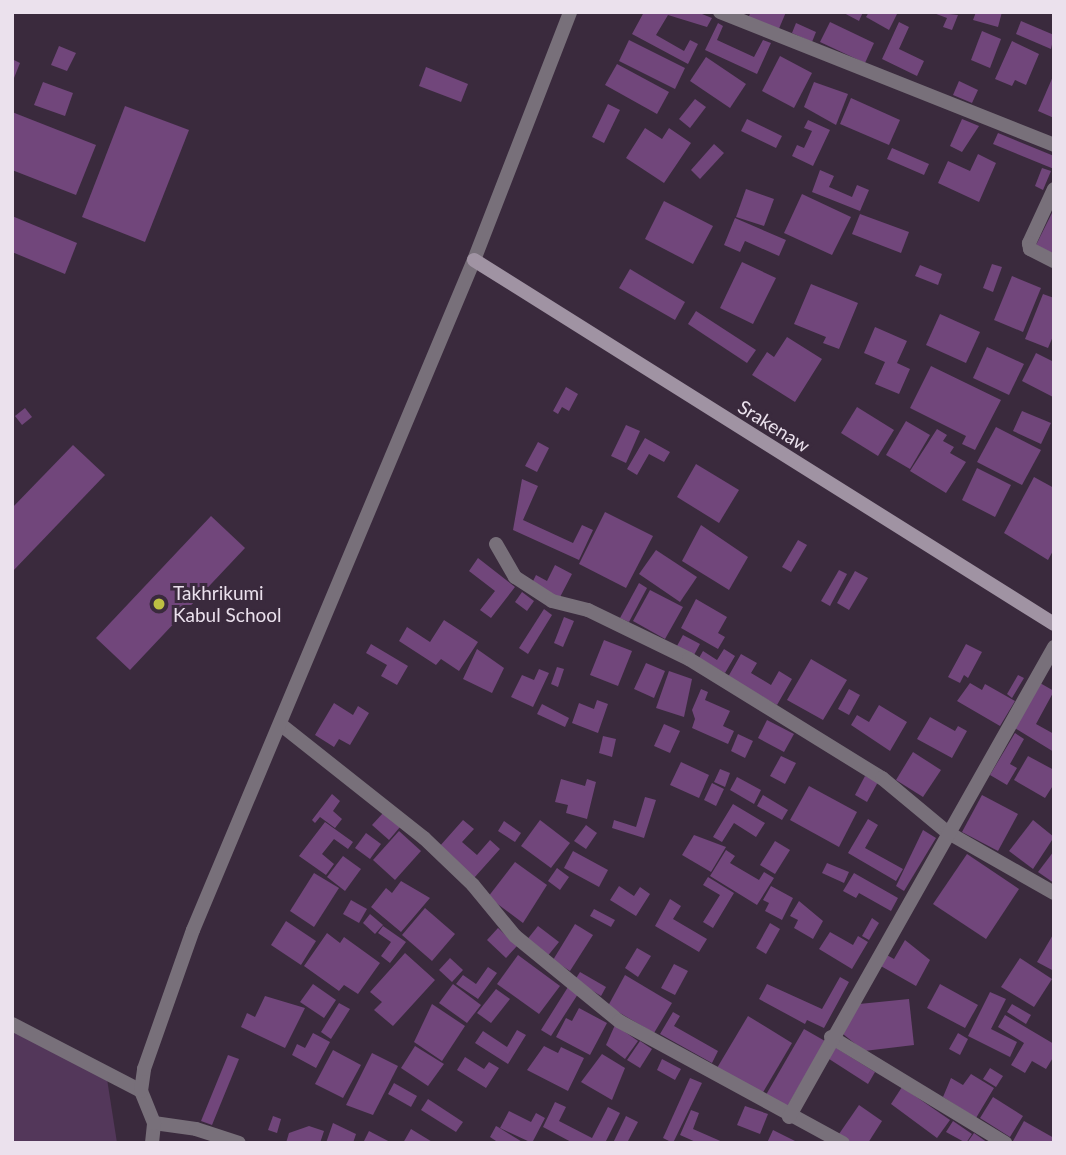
<!DOCTYPE html>
<html>
<head>
<meta charset="utf-8">
<style>
  body { margin:0 }
  #map { position:relative; width:1066px; height:1155px; overflow:hidden; background:#3a2a3d; font-family:Lato,sans-serif }
  div>[style] { position:absolute }
  [style*='--x'] { left:calc(var(--x)*1px); top:calc(var(--y)*1px); width:calc(var(--w)*1px); rotate:calc(var(--a)*1deg) }
  .green>* { inset:0; background:#53375a }
  .building>* { inset:0; background:#71467b }
  .street>* { height:14px; margin:-7px; padding:0 7px; transform-origin:7px; border-radius:7px; background:#78707a }
  .secondary>* { height:14px; margin:-7px; padding:0 7px; transform-origin:7px; border-radius:7px; background:#a093a3 }
  .dots>* { width:19px; height:19px; translate:-50% -50%; box-sizing:border-box; border:4px solid #3a2a3d; border-radius:50% }
  span { translate:-50% -50%; white-space:nowrap; text-align:center; line-height:1.15; -webkit-text-stroke:6px #3a2a3d; paint-order:stroke }
  .street-label { font-size:19px; color:#ebe1ed }
  .poi-label { font-size:19px; color:#ebe1ed }
  .left { translate:0 -50%; text-align:left }
  .frame { position:absolute; inset:0; border:14px solid #ebe1ed; pointer-events:none }
</style>
</head>
<body>
<div id="map">
  <div class="green">
    <i style="clip-path:polygon(12px 1029px,107px 1079px,117px 1143px,12px 1143px)"></i>
  </div>
  <div class="building">
    <i style="clip-path:polygon(644px 12px,697px 12px,712px 18px,707px 27px,668px 15px,656px 35px,684px 51px,690px 40px,698px 44px,688px 64px,632px 34px)"></i>
    <i style="clip-path:polygon(751px 12px,786px 12px,778px 31px,748px 18px)"></i>
    <i style="clip-path:polygon(842px 12px,863px 12px,859px 21px)"></i>
    <i style="clip-path:polygon(869px 12px,898px 12px,889px 30px,866px 17px)"></i>
    <i style="clip-path:polygon(931px 12px,958px 15px,952px 30px,943px 27px,947px 18px)"></i>
    <i style="clip-path:polygon(976px 12px,1002px 12px,998px 27px,973px 20px)"></i>
    <i style="clip-path:polygon(1021px 21px,1054px 35px,1051px 49px,1016px 34px)"></i>
    <i style="clip-path:polygon(830px 22px,874px 43px,865px 63px,820px 42px)"></i>
    <i style="clip-path:polygon(899px 22px,909px 27px,899px 49px,924px 61px,917px 76px,882px 59px)"></i>
    <i style="clip-path:polygon(718px 23px,723px 26px,717px 40px,754px 57px,763px 40px,771px 43px,757px 74px,705px 50px)"></i>
    <i style="clip-path:polygon(796px 23px,816px 32px,812px 42px,792px 33px)"></i>
    <i style="clip-path:polygon(982px 31px,1001px 39px,990px 68px,971px 60px)"></i>
    <i style="clip-path:polygon(629px 40px,685px 68px,675px 89px,619px 61px)"></i>
    <i style="clip-path:polygon(1012px 41px,1039px 54px,1026px 85px,1015px 80px,1012px 86px,995px 79px)"></i>
    <i style="clip-path:polygon(59px 46px,76px 53px,67px 71px,51px 65px)"></i>
    <i style="clip-path:polygon(780px 56px,812px 73px,794px 108px,762px 91px)"></i>
    <i style="clip-path:polygon(706px 57px,746px 84px,730px 108px,690px 81px)"></i>
    <i style="clip-path:polygon(12px 59px,20px 63px,12px 83px)"></i>
    <i style="clip-path:polygon(617px 64px,669px 92px,657px 114px,605px 85px)"></i>
    <i style="clip-path:polygon(426px 67px,468px 84px,461px 102px,419px 86px)"></i>
    <i style="clip-path:polygon(1054px 74px,1054px 118px,1038px 111px)"></i>
    <i style="clip-path:polygon(959px 81px,978px 90px,972px 103px,953px 95px)"></i>
    <i style="clip-path:polygon(43px 82px,73px 93px,65px 116px,34px 105px)"></i>
    <i style="clip-path:polygon(814px 82px,848px 94px,836px 125px,804px 107px)"></i>
    <i style="clip-path:polygon(851px 98px,900px 120px,889px 145px,840px 124px)"></i>
    <i style="clip-path:polygon(695px 99px,706px 107px,690px 128px,679px 119px)"></i>
    <i style="clip-path:polygon(608px 104px,620px 110px,604px 143px,592px 137px)"></i>
    <i style="clip-path:polygon(125px 106px,189px 130px,145px 242px,82px 217px)"></i>
    <i style="clip-path:polygon(12px 112px,96px 145px,76px 195px,12px 170px)"></i>
    <i style="clip-path:polygon(747px 119px,782px 136px,776px 148px,741px 131px)"></i>
    <i style="clip-path:polygon(962px 119px,979px 126px,962px 152px,950px 146px)"></i>
    <i style="clip-path:polygon(808px 120px,830px 130px,813px 166px,792px 156px,797px 145px,804px 148px,812px 131px,804px 128px)"></i>
    <i style="clip-path:polygon(645px 128px,662px 139px,669px 128px,691px 143px,664px 183px,626px 158px)"></i>
    <i style="clip-path:polygon(998px 133px,1054px 156px,1054px 169px,993px 144px)"></i>
    <i style="clip-path:polygon(714px 144px,724px 153px,700px 179px,691px 170px)"></i>
    <i style="clip-path:polygon(892px 148px,929px 164px,924px 175px,887px 159px)"></i>
    <i style="clip-path:polygon(978px 154px,996px 163px,979px 202px,938px 183px,948px 161px,970px 171px)"></i>
    <i style="clip-path:polygon(1042px 168px,1051px 171px,1043px 190px,1035px 186px)"></i>
    <i style="clip-path:polygon(820px 170px,834px 176px,829px 187px,852px 197px,857px 185px,869px 190px,860px 211px,812px 192px)"></i>
    <i style="clip-path:polygon(746px 189px,774px 199px,764px 226px,736px 217px)"></i>
    <i style="clip-path:polygon(802px 194px,851px 217px,832px 255px,784px 233px)"></i>
    <i style="clip-path:polygon(664px 201px,713px 226px,693px 264px,645px 239px)"></i>
    <i style="clip-path:polygon(1054px 209px,1054px 254px,1036px 245px)"></i>
    <i style="clip-path:polygon(860px 214px,909px 232px,901px 253px,852px 234px)"></i>
    <i style="clip-path:polygon(12px 216px,77px 243px,65px 274px,12px 252px)"></i>
    <i style="clip-path:polygon(735px 218px,786px 240px,779px 256px,745px 241px,740px 252px,724px 245px)"></i>
    <i style="clip-path:polygon(742px 262px,776px 278px,753px 324px,720px 308px)"></i>
    <i style="clip-path:polygon(992px 264px,1002px 267px,993px 292px,983px 288px)"></i>
    <i style="clip-path:polygon(920px 265px,942px 274px,938px 285px,915px 276px)"></i>
    <i style="clip-path:polygon(630px 269px,685px 302px,675px 320px,619px 288px)"></i>
    <i style="clip-path:polygon(1012px 276px,1041px 288px,1023px 332px,994px 320px)"></i>
    <i style="clip-path:polygon(811px 284px,858px 303px,839px 349px,823px 343px,826px 337px,794px 324px)"></i>
    <i style="clip-path:polygon(1043px 294px,1054px 298px,1054px 334px,1048px 348px,1025px 339px)"></i>
    <i style="clip-path:polygon(696px 311px,756px 350px,747px 363px,688px 324px)"></i>
    <i style="clip-path:polygon(940px 314px,980px 332px,966px 363px,926px 345px)"></i>
    <i style="clip-path:polygon(875px 327px,907px 341px,897px 363px,910px 369px,899px 394px,875px 384px,885px 362px,864px 353px)"></i>
    <i style="clip-path:polygon(787px 337px,822px 359px,795px 402px,752px 375px,767px 352px,774px 357px)"></i>
    <i style="clip-path:polygon(987px 347px,1024px 364px,1009px 395px,973px 378px)"></i>
    <i style="clip-path:polygon(1036px 353px,1054px 362px,1053px 397px,1022px 381px)"></i>
    <i style="clip-path:polygon(931px 366px,1001px 400px,975px 450px,962px 444px,966px 436px,910px 408px)"></i>
    <i style="clip-path:polygon(566px 387px,578px 394px,569px 411px,562px 407px,558px 414px,553px 411px)"></i>
    <i style="clip-path:polygon(857px 407px,894px 430px,878px 456px,841px 433px)"></i>
    <i style="clip-path:polygon(25px 408px,32px 417px,22px 425px,15px 416px)"></i>
    <i style="clip-path:polygon(1022px 411px,1051px 423px,1041px 444px,1013px 431px)"></i>
    <i style="clip-path:polygon(906px 421px,930px 435px,910px 469px,886px 455px)"></i>
    <i style="clip-path:polygon(626px 425px,640px 431px,626px 463px,611px 456px)"></i>
    <i style="clip-path:polygon(996px 427px,1041px 450px,1022px 485px,977px 462px)"></i>
    <i style="clip-path:polygon(937px 429px,947px 435px,943px 441px,954px 447px,950px 453px,966px 462px,946px 493px,910px 471px)"></i>
    <i style="clip-path:polygon(645px 438px,670px 452px,664px 462px,649px 454px,637px 475px,627px 469px)"></i>
    <i style="clip-path:polygon(538px 442px,549px 448px,537px 472px,525px 466px)"></i>
    <i style="clip-path:polygon(73px 445px,105px 475px,12px 572px,12px 508px)"></i>
    <i style="clip-path:polygon(696px 464px,739px 490px,719px 523px,677px 497px)"></i>
    <i style="clip-path:polygon(977px 468px,1011px 485px,995px 517px,962px 500px)"></i>
    <i style="clip-path:polygon(1034px 477px,1054px 488px,1054px 549px,1048px 560px,1004px 533px)"></i>
    <i style="clip-path:polygon(522px 479px,538px 486px,523px 520px,573px 543px,582px 525px,593px 530px,579px 560px,513px 530px)"></i>
    <i style="clip-path:polygon(605px 512px,653px 536px,626px 588px,579px 564px)"></i>
    <i style="clip-path:polygon(211px 516px,245px 548px,130px 670px,96px 638px)"></i>
    <i style="clip-path:polygon(701px 525px,748px 557px,729px 590px,682px 561px)"></i>
    <i style="clip-path:polygon(798px 540px,807px 545px,791px 572px,782px 567px)"></i>
    <i style="clip-path:polygon(656px 550px,697px 577px,680px 602px,639px 574px)"></i>
    <i style="clip-path:polygon(478px 558px,515px 587px,491px 618px,480px 610px,495px 591px,469px 571px)"></i>
    <i style="clip-path:polygon(555px 565px,572px 574px,559px 599px,531px 585px,536px 575px,547px 581px)"></i>
    <i style="clip-path:polygon(839px 570px,847px 574px,830px 606px,821px 601px)"></i>
    <i style="clip-path:polygon(855px 571px,868px 578px,849px 610px,837px 603px)"></i>
    <i style="clip-path:polygon(639px 583px,647px 588px,629px 622px,620px 618px)"></i>
    <i style="clip-path:polygon(650px 590px,683px 607px,665px 639px,633px 621px)"></i>
    <i style="clip-path:polygon(522px 592px,534px 601px,527px 611px,515px 602px)"></i>
    <i style="clip-path:polygon(696px 599px,727px 617px,718px 633px,725px 637px,718px 649px,681px 628px)"></i>
    <i style="clip-path:polygon(544px 609px,552px 615px,528px 654px,519px 648px)"></i>
    <i style="clip-path:polygon(564px 617px,574px 621px,563px 647px,554px 643px)"></i>
    <i style="clip-path:polygon(444px 620px,478px 642px,459px 671px,441px 659px,436px 665px,399px 641px,407px 627px,430px 642px)"></i>
    <i style="clip-path:polygon(683px 635px,700px 644px,694px 655px,677px 646px)"></i>
    <i style="clip-path:polygon(604px 640px,632px 651px,618px 686px,590px 675px)"></i>
    <i style="clip-path:polygon(371px 644px,408px 666px,397px 685px,381px 676px,387px 665px,366px 653px)"></i>
    <i style="clip-path:polygon(966px 644px,982px 652px,968px 678px,964px 675px,960px 683px,948px 677px)"></i>
    <i style="clip-path:polygon(477px 649px,504px 668px,492px 693px,463px 679px)"></i>
    <i style="clip-path:polygon(724px 649px,735px 656px,725px 673px,699px 658px,703px 651px,717px 660px)"></i>
    <i style="clip-path:polygon(741px 654px,757px 663px,751px 673px,771px 685px,779px 671px,792px 679px,777px 705px,728px 677px)"></i>
    <i style="clip-path:polygon(811px 659px,847px 680px,823px 720px,787px 700px)"></i>
    <i style="clip-path:polygon(646px 663px,665px 671px,654px 698px,634px 689px)"></i>
    <i style="clip-path:polygon(557px 667px,564px 669px,558px 687px,551px 684px)"></i>
    <i style="clip-path:polygon(539px 669px,549px 673px,533px 707px,511px 697px,522px 675px,534px 680px)"></i>
    <i style="clip-path:polygon(669px 671px,692px 679px,684px 717px,656px 708px)"></i>
    <i style="clip-path:polygon(1018px 675px,1024px 678px,1012px 698px,1007px 694px)"></i>
    <i style="clip-path:polygon(970px 683px,982px 690px,985px 684px,1015px 701px,1000px 726px,957px 701px)"></i>
    <i style="clip-path:polygon(1040px 683px,1054px 691px,1036px 724px,1054px 734px,1054px 752px,1013px 727px)"></i>
    <i style="clip-path:polygon(701px 689px,708px 692px,705px 700px,730px 711px,723px 726px,734px 731px,728px 744px,692px 728px,695px 719px,692px 710px)"></i>
    <i style="clip-path:polygon(849px 689px,860px 695px,849px 715px,838px 709px)"></i>
    <i style="clip-path:polygon(597px 700px,608px 704px,598px 733px,572px 723px,579px 703px,594px 709px)"></i>
    <i style="clip-path:polygon(334px 703px,353px 715px,358px 706px,369px 713px,350px 745px,339px 739px,334px 747px,315px 735px)"></i>
    <i style="clip-path:polygon(542px 704px,569px 718px,565px 727px,537px 714px)"></i>
    <i style="clip-path:polygon(879px 705px,907px 722px,890px 751px,851px 725px,857px 715px,869px 722px)"></i>
    <i style="clip-path:polygon(930px 717px,955px 731px,958px 726px,967px 731px,952px 758px,917px 739px)"></i>
    <i style="clip-path:polygon(767px 720px,794px 734px,784px 752px,758px 738px)"></i>
    <i style="clip-path:polygon(664px 724px,680px 731px,670px 753px,654px 746px)"></i>
    <i style="clip-path:polygon(1015px 733px,1024px 739px,1010px 764px,1017px 768px,1007px 785px,990px 775px)"></i>
    <i style="clip-path:polygon(738px 734px,753px 741px,745px 758px,731px 751px)"></i>
    <i style="clip-path:polygon(603px 736px,616px 739px,612px 757px,599px 753px)"></i>
    <i style="clip-path:polygon(913px 752px,941px 770px,923px 797px,896px 780px)"></i>
    <i style="clip-path:polygon(781px 756px,796px 763px,785px 784px,770px 776px)"></i>
    <i style="clip-path:polygon(1028px 756px,1054px 770px,1054px 784px,1045px 798px,1014px 780px)"></i>
    <i style="clip-path:polygon(681px 762px,709px 775px,699px 798px,670px 785px)"></i>
    <i style="clip-path:polygon(720px 769px,730px 773px,725px 787px,714px 782px)"></i>
    <i style="clip-path:polygon(865px 776px,878px 782px,867px 802px,855px 795px)"></i>
    <i style="clip-path:polygon(737px 777px,761px 790px,754px 804px,730px 790px)"></i>
    <i style="clip-path:polygon(561px 779px,585px 786px,587px 779px,596px 782px,587px 819px,566px 813px,568px 805px,555px 802px)"></i>
    <i style="clip-path:polygon(712px 783px,724px 789px,716px 806px,704px 800px)"></i>
    <i style="clip-path:polygon(809px 786px,857px 812px,839px 847px,790px 820px)"></i>
    <i style="clip-path:polygon(332px 794px,340px 801px,333px 811px,342px 819px,335px 828px,320px 817px,315px 823px,312px 820px)"></i>
    <i style="clip-path:polygon(763px 795px,788px 810px,782px 820px,757px 806px)"></i>
    <i style="clip-path:polygon(982px 795px,1018px 814px,998px 851px,962px 832px)"></i>
    <i style="clip-path:polygon(645px 797px,656px 800px,644px 838px,612px 828px,614px 820px,636px 827px)"></i>
    <i style="clip-path:polygon(733px 804px,765px 823px,756px 837px,734px 823px,722px 842px,713px 837px)"></i>
    <i style="clip-path:polygon(383px 813px,400px 827px,389px 840px,372px 825px)"></i>
    <i style="clip-path:polygon(868px 819px,878px 825px,865px 848px,903px 869px,896px 881px,848px 853px)"></i>
    <i style="clip-path:polygon(463px 820px,474px 829px,462px 842px,477px 855px,490px 840px,500px 849px,474px 878px,439px 847px)"></i>
    <i style="clip-path:polygon(540px 820px,570px 843px,551px 868px,521px 846px)"></i>
    <i style="clip-path:polygon(1033px 820px,1054px 837px,1033px 869px,1009px 851px)"></i>
    <i style="clip-path:polygon(504px 821px,521px 833px,515px 842px,498px 831px)"></i>
    <i style="clip-path:polygon(325px 822px,353px 842px,348px 849px,334px 839px,322px 854px,334px 864px,326px 875px,299px 856px)"></i>
    <i style="clip-path:polygon(586px 825px,597px 833px,586px 849px,574px 841px)"></i>
    <i style="clip-path:polygon(923px 830px,936px 838px,904px 891px,896px 886px)"></i>
    <i style="clip-path:polygon(399px 831px,421px 851px,395px 880px,373px 860px)"></i>
    <i style="clip-path:polygon(366px 833px,381px 844px,370px 859px,355px 848px)"></i>
    <i style="clip-path:polygon(694px 835px,726px 847px,711px 872px,682px 855px)"></i>
    <i style="clip-path:polygon(775px 841px,790px 850px,775px 874px,760px 865px)"></i>
    <i style="clip-path:polygon(726px 850px,735px 856px,730px 863px,759px 880px,764px 872px,774px 878px,757px 905px,710px 876px)"></i>
    <i style="clip-path:polygon(573px 851px,608px 870px,599px 887px,564px 868px)"></i>
    <i style="clip-path:polygon(1054px 851px,1054px 883px,1038px 872px)"></i>
    <i style="clip-path:polygon(967px 854px,1019px 889px,986px 939px,933px 904px)"></i>
    <i style="clip-path:polygon(343px 856px,361px 869px,345px 891px,327px 877px)"></i>
    <i style="clip-path:polygon(515px 862px,547px 885px,523px 923px,488px 897px)"></i>
    <i style="clip-path:polygon(827px 863px,849px 872px,844px 883px,822px 873px)"></i>
    <i style="clip-path:polygon(557px 868px,569px 877px,560px 890px,548px 881px)"></i>
    <i style="clip-path:polygon(314px 873px,339px 888px,314px 927px,290px 911px)"></i>
    <i style="clip-path:polygon(854px 873px,898px 898px,891px 911px,859px 893px,856px 898px,843px 891px)"></i>
    <i style="clip-path:polygon(708px 877px,734px 893px,713px 928px,703px 922px,720px 895px,703px 885px)"></i>
    <i style="clip-path:polygon(401px 881px,430px 898px,401px 932px,371px 907px,386px 888px,392px 893px)"></i>
    <i style="clip-path:polygon(619px 886px,634px 896px,640px 887px,650px 894px,636px 916px,610px 900px)"></i>
    <i style="clip-path:polygon(771px 886px,793px 898px,782px 920px,765px 911px,769px 903px,763px 900px)"></i>
    <i style="clip-path:polygon(670px 899px,681px 906px,673px 919px,707px 939px,699px 952px,655px 926px)"></i>
    <i style="clip-path:polygon(351px 900px,367px 909px,359px 923px,343px 914px)"></i>
    <i style="clip-path:polygon(799px 901px,823px 921px,813px 939px,794px 928px,798px 920px,790px 916px)"></i>
    <i style="clip-path:polygon(425px 908px,455px 934px,432px 961px,402px 935px)"></i>
    <i style="clip-path:polygon(594px 909px,615px 920px,611px 927px,590px 916px)"></i>
    <i style="clip-path:polygon(370px 914px,383px 925px,375px 934px,363px 923px)"></i>
    <i style="clip-path:polygon(872px 918px,879px 923px,869px 940px,862px 936px)"></i>
    <i style="clip-path:polygon(286px 921px,316px 941px,301px 965px,271px 945px)"></i>
    <i style="clip-path:polygon(770px 923px,780px 929px,766px 954px,756px 948px)"></i>
    <i style="clip-path:polygon(575px 924px,593px 935px,570px 971px,553px 960px)"></i>
    <i style="clip-path:polygon(383px 926px,406px 942px,390px 963px,381px 956px,391px 942px,378px 933px)"></i>
    <i style="clip-path:polygon(538px 926px,559px 942px,546px 958px,526px 941px)"></i>
    <i style="clip-path:polygon(498px 928px,517px 946px,506px 958px,487px 940px)"></i>
    <i style="clip-path:polygon(830px 932px,853px 945px,858px 936px,868px 942px,852px 969px,819px 949px)"></i>
    <i style="clip-path:polygon(327px 933px,340px 943px,344px 937px,380px 963px,358px 994px,344px 985px,339px 991px,304px 966px)"></i>
    <i style="clip-path:polygon(1054px 933px,1054px 971px,1037px 962px)"></i>
    <i style="clip-path:polygon(905px 940px,930px 960px,916px 986px,879px 965px,885px 954px,894px 959px)"></i>
    <i style="clip-path:polygon(637px 948px,651px 956px,638px 977px,625px 968px)"></i>
    <i style="clip-path:polygon(405px 953px,435px 980px,393px 1026px,374px 1010px,382px 1002px,370px 992px)"></i>
    <i style="clip-path:polygon(518px 955px,560px 986px,539px 1014px,497px 984px)"></i>
    <i style="clip-path:polygon(450px 958px,463px 970px,452px 982px,439px 970px)"></i>
    <i style="clip-path:polygon(1020px 958px,1052px 979px,1034px 1007px,1001px 987px)"></i>
    <i style="clip-path:polygon(674px 964px,688px 971px,675px 995px,661px 988px)"></i>
    <i style="clip-path:polygon(488px 967px,497px 973px,478px 999px,456px 984px,463px 975px,476px 984px)"></i>
    <i style="clip-path:polygon(580px 972px,606px 987px,601px 996px,575px 980px)"></i>
    <i style="clip-path:polygon(625px 975px,672px 1003px,654px 1033px,608px 1006px)"></i>
    <i style="clip-path:polygon(840px 977px,849px 982px,824px 1028px,807px 1020px,805px 1024px,759px 999px,767px 984px,822px 1009px)"></i>
    <i style="clip-path:polygon(313px 984px,336px 1000px,324px 1018px,300px 1002px)"></i>
    <i style="clip-path:polygon(453px 984px,481px 1005px,467px 1023px,439px 1003px)"></i>
    <i style="clip-path:polygon(940px 984px,978px 1005px,965px 1028px,927px 1008px)"></i>
    <i style="clip-path:polygon(568px 987px,578px 994px,551px 1036px,541px 1030px)"></i>
    <i style="clip-path:polygon(496px 989px,510px 999px,491px 1023px,477px 1013px)"></i>
    <i style="clip-path:polygon(990px 992px,1006px 999px,991px 1029px,1017px 1042px,1010px 1057px,968px 1036px)"></i>
    <i style="clip-path:polygon(265px 996px,305px 1008px,285px 1048px,241px 1027px,247px 1013px,255px 1017px)"></i>
    <i style="clip-path:polygon(909px 999px,914px 1045px,864px 1051px,843px 1034px,859px 1004px)"></i>
    <i style="clip-path:polygon(339px 1003px,350px 1009px,331px 1039px,321px 1032px)"></i>
    <i style="clip-path:polygon(432px 1004px,465px 1026px,442px 1061px,414px 1042px)"></i>
    <i style="clip-path:polygon(1012px 1004px,1031px 1015px,1026px 1024px,1007px 1012px)"></i>
    <i style="clip-path:polygon(579px 1008px,607px 1023px,590px 1055px,556px 1037px,566px 1018px,572px 1021px)"></i>
    <i style="clip-path:polygon(673px 1012px,680px 1016px,674px 1026px,718px 1051px,712px 1063px,660px 1034px)"></i>
    <i style="clip-path:polygon(1005px 1015px,1054px 1044px,1054px 1056px,1046px 1069px,1032px 1061px,1025px 1073px,1011px 1065px,1024px 1043px,998px 1027px)"></i>
    <i style="clip-path:polygon(748px 1016px,792px 1043px,762px 1094px,717px 1068px)"></i>
    <i style="clip-path:polygon(615px 1025px,638px 1041px,625px 1059px,606px 1045px)"></i>
    <i style="clip-path:polygon(804px 1029px,825px 1041px,784px 1112px,763px 1100px)"></i>
    <i style="clip-path:polygon(517px 1030px,526px 1035px,508px 1064px,475px 1043px,483px 1031px,507px 1047px)"></i>
    <i style="clip-path:polygon(313px 1033px,330px 1042px,316px 1068px,292px 1055px,297px 1044px,305px 1048px)"></i>
    <i style="clip-path:polygon(958px 1033px,968px 1039px,960px 1055px,949px 1049px)"></i>
    <i style="clip-path:polygon(640px 1041px,652px 1049px,640px 1068px,627px 1060px)"></i>
    <i style="clip-path:polygon(415px 1046px,444px 1064px,428px 1086px,401px 1068px)"></i>
    <i style="clip-path:polygon(544px 1046px,558px 1053px,561px 1047px,584px 1058px,568px 1091px,527px 1070px)"></i>
    <i style="clip-path:polygon(833px 1046px,875px 1072px,868px 1084px,826px 1057px)"></i>
    <i style="clip-path:polygon(333px 1050px,361px 1065px,343px 1098px,315px 1084px)"></i>
    <i style="clip-path:polygon(372px 1053px,398px 1066px,373px 1115px,346px 1105px)"></i>
    <i style="clip-path:polygon(602px 1054px,625px 1068px,612px 1100px,581px 1082px)"></i>
    <i style="clip-path:polygon(228px 1055px,239px 1059px,212px 1125px,201px 1121px)"></i>
    <i style="clip-path:polygon(465px 1057px,484px 1069px,489px 1062px,499px 1068px,486px 1088px,457px 1070px)"></i>
    <i style="clip-path:polygon(662px 1059px,681px 1069px,675px 1080px,657px 1070px)"></i>
    <i style="clip-path:polygon(990px 1068px,1003px 1076px,996px 1087px,983px 1079px)"></i>
    <i style="clip-path:polygon(971px 1074px,994px 1088px,976px 1118px,943px 1097px,951px 1078px,963px 1085px)"></i>
    <i style="clip-path:polygon(690px 1078px,702px 1083px,673px 1143px,663px 1138px)"></i>
    <i style="clip-path:polygon(394px 1083px,417px 1096px,411px 1107px,388px 1094px)"></i>
    <i style="clip-path:polygon(902px 1087px,950px 1120px,937px 1138px,891px 1104px)"></i>
    <i style="clip-path:polygon(993px 1097px,1023px 1116px,1010px 1137px,980px 1118px)"></i>
    <i style="clip-path:polygon(428px 1099px,463px 1122px,456px 1132px,421px 1110px)"></i>
    <i style="clip-path:polygon(555px 1102px,566px 1107px,559px 1121px,592px 1138px,608px 1107px,620px 1113px,605px 1143px,573px 1143px,543px 1127px)"></i>
    <i style="clip-path:polygon(859px 1105px,882px 1121px,868px 1143px,851px 1143px,839px 1134px)"></i>
    <i style="clip-path:polygon(745px 1106px,768px 1114px,760px 1134px,737px 1125px)"></i>
    <i style="clip-path:polygon(691px 1110px,699px 1113px,693px 1129px,725px 1143px,698px 1143px,680px 1135px)"></i>
    <i style="clip-path:polygon(509px 1111px,531px 1122px,536px 1113px,545px 1118px,532px 1143px,500px 1128px)"></i>
    <i style="clip-path:polygon(273px 1116px,281px 1119px,277px 1133px,268px 1130px)"></i>
    <i style="clip-path:polygon(626px 1116px,638px 1122px,627px 1143px,613px 1143px)"></i>
    <i style="clip-path:polygon(953px 1121px,972px 1134px,966px 1143px,946px 1132px)"></i>
    <i style="clip-path:polygon(1024px 1121px,1054px 1138px,1054px 1143px,1013px 1141px)"></i>
    <i style="clip-path:polygon(333px 1123px,356px 1134px,353px 1143px,326px 1143px)"></i>
    <i style="clip-path:polygon(309px 1126px,324px 1131px,320px 1143px,286px 1143px,289px 1133px)"></i>
    <i style="clip-path:polygon(496px 1126px,498px 1127px,524px 1143px,499px 1143px,490px 1137px)"></i>
    <i style="clip-path:polygon(411px 1129px,434px 1143px,403px 1143px)"></i>
    <i style="clip-path:polygon(773px 1130px,799px 1143px,767px 1143px)"></i>
    <i style="clip-path:polygon(369px 1131px,392px 1143px,363px 1143px)"></i>
    <i style="clip-path:polygon(974px 1133px,988px 1143px,967px 1143px)"></i>
  </div>
  <div class="street">
    <i style="--x:720;--y:12;--w:360;--a:21.7"></i>
    <i style="--x:1054;--y:189;--w:60;--a:114.8"></i>
    <i style="--x:1029;--y:243;--w:6;--a:81"></i>
    <i style="--x:1030;--y:249;--w:27;--a:27"></i>
    <i style="--x:496;--y:544;--w:38;--a:60"></i>
    <i style="--x:515;--y:577;--w:44;--a:33"></i>
    <i style="--x:552;--y:601;--w:37;--a:14"></i>
    <i style="--x:588;--y:610;--w:112;--a:25.9"></i>
    <i style="--x:689;--y:659;--w:227;--a:31.7"></i>
    <i style="--x:882;--y:778;--w:85;--a:39.7"></i>
    <i style="--x:947;--y:832;--w:123;--a:29.7"></i>
    <i style="--x:280;--y:724;--w:184;--a:38.4"></i>
    <i style="--x:424;--y:838;--w:68;--a:43.8"></i>
    <i style="--x:473;--y:885;--w:66;--a:50.5"></i>
    <i style="--x:515;--y:936;--w:134;--a:39.3"></i>
    <i style="--x:619;--y:1021;--w:255;--a:28.6"></i>
    <i style="--x:12;--y:1024;--w:145;--a:27.4"></i>
    <i style="--x:831;--y:1037;--w:204;--a:31.3"></i>
    <i style="--x:789;--y:1117;--w:540;--a:-60.58"></i>
    <i style="--x:154;--y:1123;--w:42;--a:8.1"></i>
    <i style="--x:196;--y:1129;--w:45;--a:18"></i>
    <i style="--x:152;--y:1143;--w:20;--a:-84"></i>
    <i style="--x:154;--y:1123;--w:35;--a:-112"></i>
    <i style="--x:141;--y:1091;--w:22;--a:-82"></i>
    <i style="--x:144;--y:1069;--w:147;--a:-70.6"></i>
    <i style="--x:193;--y:930;--w:727;--a:-67.25"></i>
    <i style="--x:474;--y:260;--w:266;--a:-68.8"></i>
  </div>
  <div class="secondary">
    <i style="--x:474;--y:260;--w:685;--a:32.11"></i>
  </div>
  <div class="dots">
    <i style="left:159px;top:604px;background:#bdbf43"></i>
  </div>
  <div class="street-label">
    <span style="left:774px;top:426px;rotate:32deg">Srakenaw</span>
  </div>
  <div class="poi-label">
    <span class="left" style="left:173px;top:604px">Takhrikumi<br>Kabul School</span>
  </div>
  <div class="frame"></div>
</div>
</body>
</html>
